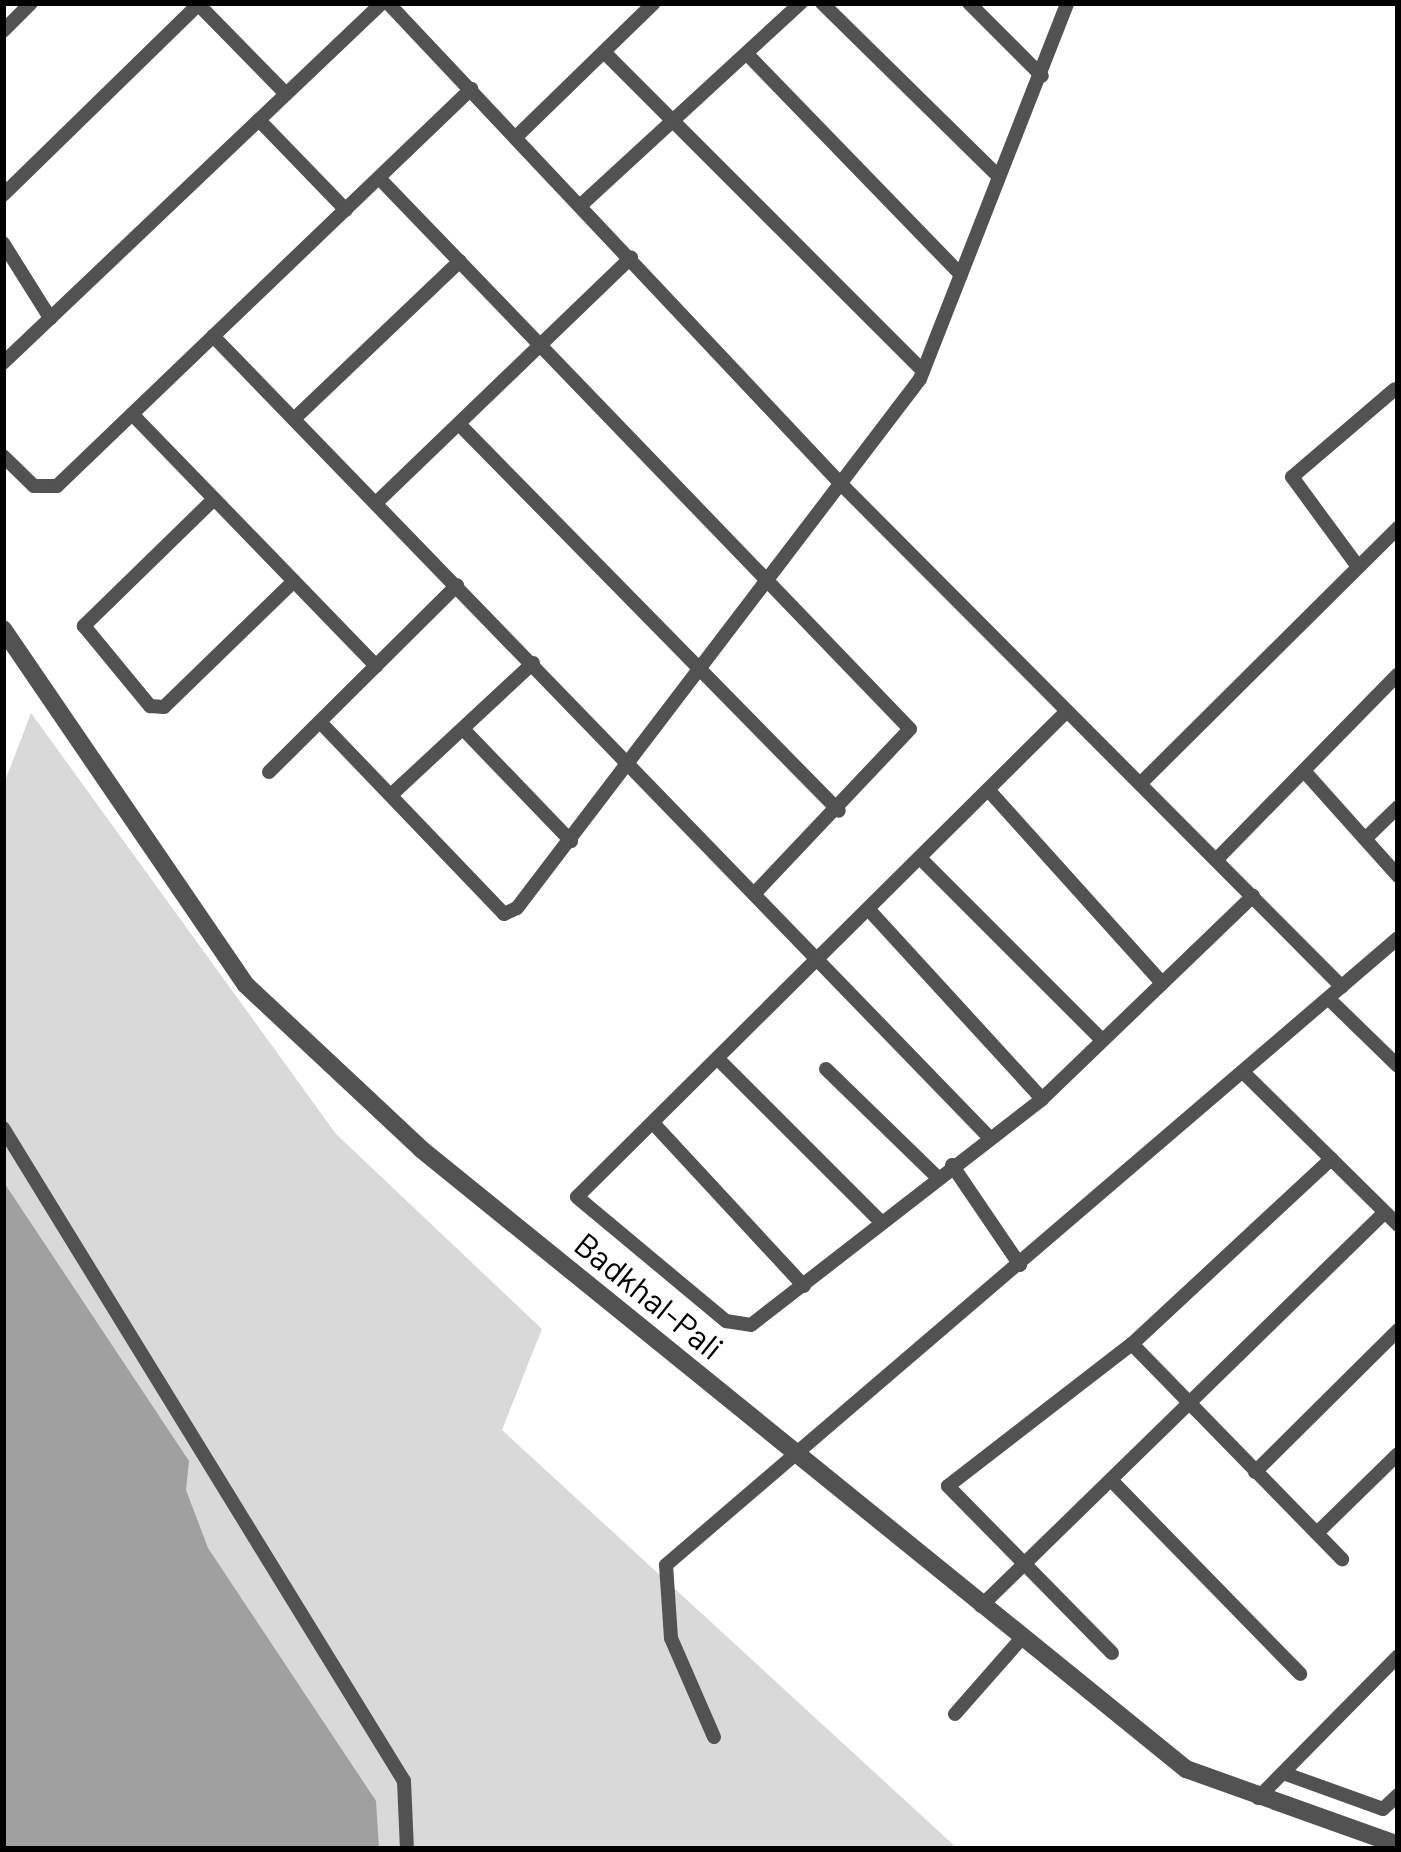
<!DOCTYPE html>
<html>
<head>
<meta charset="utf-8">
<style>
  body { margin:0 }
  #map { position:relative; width:1401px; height:1852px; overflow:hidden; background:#fff; font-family:Barlow,sans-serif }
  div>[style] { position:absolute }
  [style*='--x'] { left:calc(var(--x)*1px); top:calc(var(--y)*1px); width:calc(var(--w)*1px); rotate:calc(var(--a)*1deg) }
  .green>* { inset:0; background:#d9d9d9 }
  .water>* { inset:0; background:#a0a0a0 }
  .minor>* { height:14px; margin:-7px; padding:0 7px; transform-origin:7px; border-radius:7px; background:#525252 }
  .tertiary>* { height:18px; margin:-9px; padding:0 9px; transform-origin:9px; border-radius:9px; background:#525252 }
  span { translate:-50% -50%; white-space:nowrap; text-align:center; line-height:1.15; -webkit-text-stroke:10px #fff; paint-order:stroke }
  .street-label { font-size:33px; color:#000 }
  .frame { position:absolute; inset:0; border:6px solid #000; pointer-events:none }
</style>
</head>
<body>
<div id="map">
  <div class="green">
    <i style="clip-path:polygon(31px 713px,336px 1134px,542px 1329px,502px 1430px,958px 1849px,3px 1849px,3px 786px)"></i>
  </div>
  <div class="water">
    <i style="clip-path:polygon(3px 1181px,189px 1461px,186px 1490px,208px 1548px,376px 1801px,379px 1849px,3px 1849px)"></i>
  </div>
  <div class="minor">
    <i style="--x:197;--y:3;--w:127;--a:45.6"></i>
    <i style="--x:388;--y:3;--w:659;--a:46.72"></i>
    <i style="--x:840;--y:483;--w:711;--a:45.11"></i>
    <i style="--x:822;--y:3;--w:248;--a:44.5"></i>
    <i style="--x:969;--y:3;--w:103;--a:45"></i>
    <i style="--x:3;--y:31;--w:40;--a:-45"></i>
    <i style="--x:604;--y:52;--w:451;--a:45"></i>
    <i style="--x:748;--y:55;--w:306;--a:45.9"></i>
    <i style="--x:259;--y:120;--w:125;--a:46"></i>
    <i style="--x:516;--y:137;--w:192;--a:-44.2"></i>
    <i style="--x:379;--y:178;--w:765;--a:46.06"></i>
    <i style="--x:910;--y:729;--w:227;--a:133.4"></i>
    <i style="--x:3;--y:195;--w:274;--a:-44.3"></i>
    <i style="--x:581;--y:205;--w:299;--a:-42.6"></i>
    <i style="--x:3;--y:243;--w:89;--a:57.9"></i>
    <i style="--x:213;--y:336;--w:1114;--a:45.91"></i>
    <i style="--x:3;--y:363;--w:523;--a:-43.53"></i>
    <i style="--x:132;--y:414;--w:351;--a:45.9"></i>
    <i style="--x:294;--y:419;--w:229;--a:-43.6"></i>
    <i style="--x:459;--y:424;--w:542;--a:45.52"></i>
    <i style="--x:3;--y:456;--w:43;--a:44.1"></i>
    <i style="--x:34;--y:486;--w:23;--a:0"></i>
    <i style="--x:57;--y:486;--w:574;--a:-43.8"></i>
    <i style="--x:214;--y:499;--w:182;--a:135.7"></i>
    <i style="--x:84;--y:626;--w:104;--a:50.5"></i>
    <i style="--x:150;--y:706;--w:14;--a:4"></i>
    <i style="--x:164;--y:707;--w:181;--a:-44.1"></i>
    <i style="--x:376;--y:503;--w:354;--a:-43.9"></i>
    <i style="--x:1356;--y:564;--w:108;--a:-126.3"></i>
    <i style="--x:1292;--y:477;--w:135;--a:-40.5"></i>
    <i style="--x:1065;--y:713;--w:687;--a:135.24"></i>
    <i style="--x:577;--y:1197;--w:194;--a:39.8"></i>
    <i style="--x:726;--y:1321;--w:25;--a:9"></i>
    <i style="--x:751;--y:1325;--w:368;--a:-37.8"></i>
    <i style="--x:1042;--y:1099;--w:293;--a:-43.9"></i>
    <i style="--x:320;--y:722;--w:266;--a:46.2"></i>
    <i style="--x:504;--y:914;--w:14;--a:-25"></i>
    <i style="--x:517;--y:908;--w:665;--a:-52.7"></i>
    <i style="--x:920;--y:379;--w:404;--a:-68.6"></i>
    <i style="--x:465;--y:731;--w:153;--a:46.1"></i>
    <i style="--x:269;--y:772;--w:265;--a:-44.8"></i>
    <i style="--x:1305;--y:772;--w:140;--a:48.2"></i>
    <i style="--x:1144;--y:780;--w:358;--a:-44.8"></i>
    <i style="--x:991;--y:793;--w:256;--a:48"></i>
    <i style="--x:391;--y:795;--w:194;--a:-42.9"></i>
    <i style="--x:1365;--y:839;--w:46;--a:-44.1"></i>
    <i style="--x:1218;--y:858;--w:257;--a:-45.6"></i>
    <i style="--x:921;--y:859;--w:256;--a:45"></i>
    <i style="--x:870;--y:911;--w:255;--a:47.5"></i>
    <i style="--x:1329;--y:999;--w:96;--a:44.2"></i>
    <i style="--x:718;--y:1059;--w:232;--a:45"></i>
    <i style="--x:826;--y:1069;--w:155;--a:44.2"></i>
    <i style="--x:1246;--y:1075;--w:214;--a:44.6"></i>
    <i style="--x:653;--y:1123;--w:222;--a:47.2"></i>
    <i style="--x:3;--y:1128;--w:766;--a:58.45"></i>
    <i style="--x:404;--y:1781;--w:68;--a:87.5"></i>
    <i style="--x:952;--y:1165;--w:121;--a:55.8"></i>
    <i style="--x:1132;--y:1344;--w:301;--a:45.7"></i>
    <i style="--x:1255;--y:1472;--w:202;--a:-44.8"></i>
    <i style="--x:1111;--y:1480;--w:271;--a:45.7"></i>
    <i style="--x:1317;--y:1533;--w:113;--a:-44.3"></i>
    <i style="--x:981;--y:1606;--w:564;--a:-44.28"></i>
    <i style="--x:1112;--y:1653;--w:234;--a:-134.5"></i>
    <i style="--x:948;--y:1486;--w:232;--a:-37.7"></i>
    <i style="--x:1132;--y:1344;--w:272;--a:-42.9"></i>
    <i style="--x:955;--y:1714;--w:100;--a:-48.7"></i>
    <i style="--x:714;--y:1737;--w:108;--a:-113.5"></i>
    <i style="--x:671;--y:1638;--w:73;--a:-93.9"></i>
    <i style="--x:666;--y:1565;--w:964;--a:-40.58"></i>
    <i style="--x:1283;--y:1773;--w:106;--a:19.8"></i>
    <i style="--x:1383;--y:1809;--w:21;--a:-43"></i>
    <i style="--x:1258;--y:1798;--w:199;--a:-45.4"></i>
  </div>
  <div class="tertiary">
    <i style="--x:3;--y:629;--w:431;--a:55.7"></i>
    <i style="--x:246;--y:985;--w:240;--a:43.1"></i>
    <i style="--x:421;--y:1149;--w:985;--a:39.02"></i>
    <i style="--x:1186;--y:1769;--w:225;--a:19.7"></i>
  </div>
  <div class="street-label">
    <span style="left:649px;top:1296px;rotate:39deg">Badkhal-Pali</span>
  </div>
  <div class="frame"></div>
</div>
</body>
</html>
